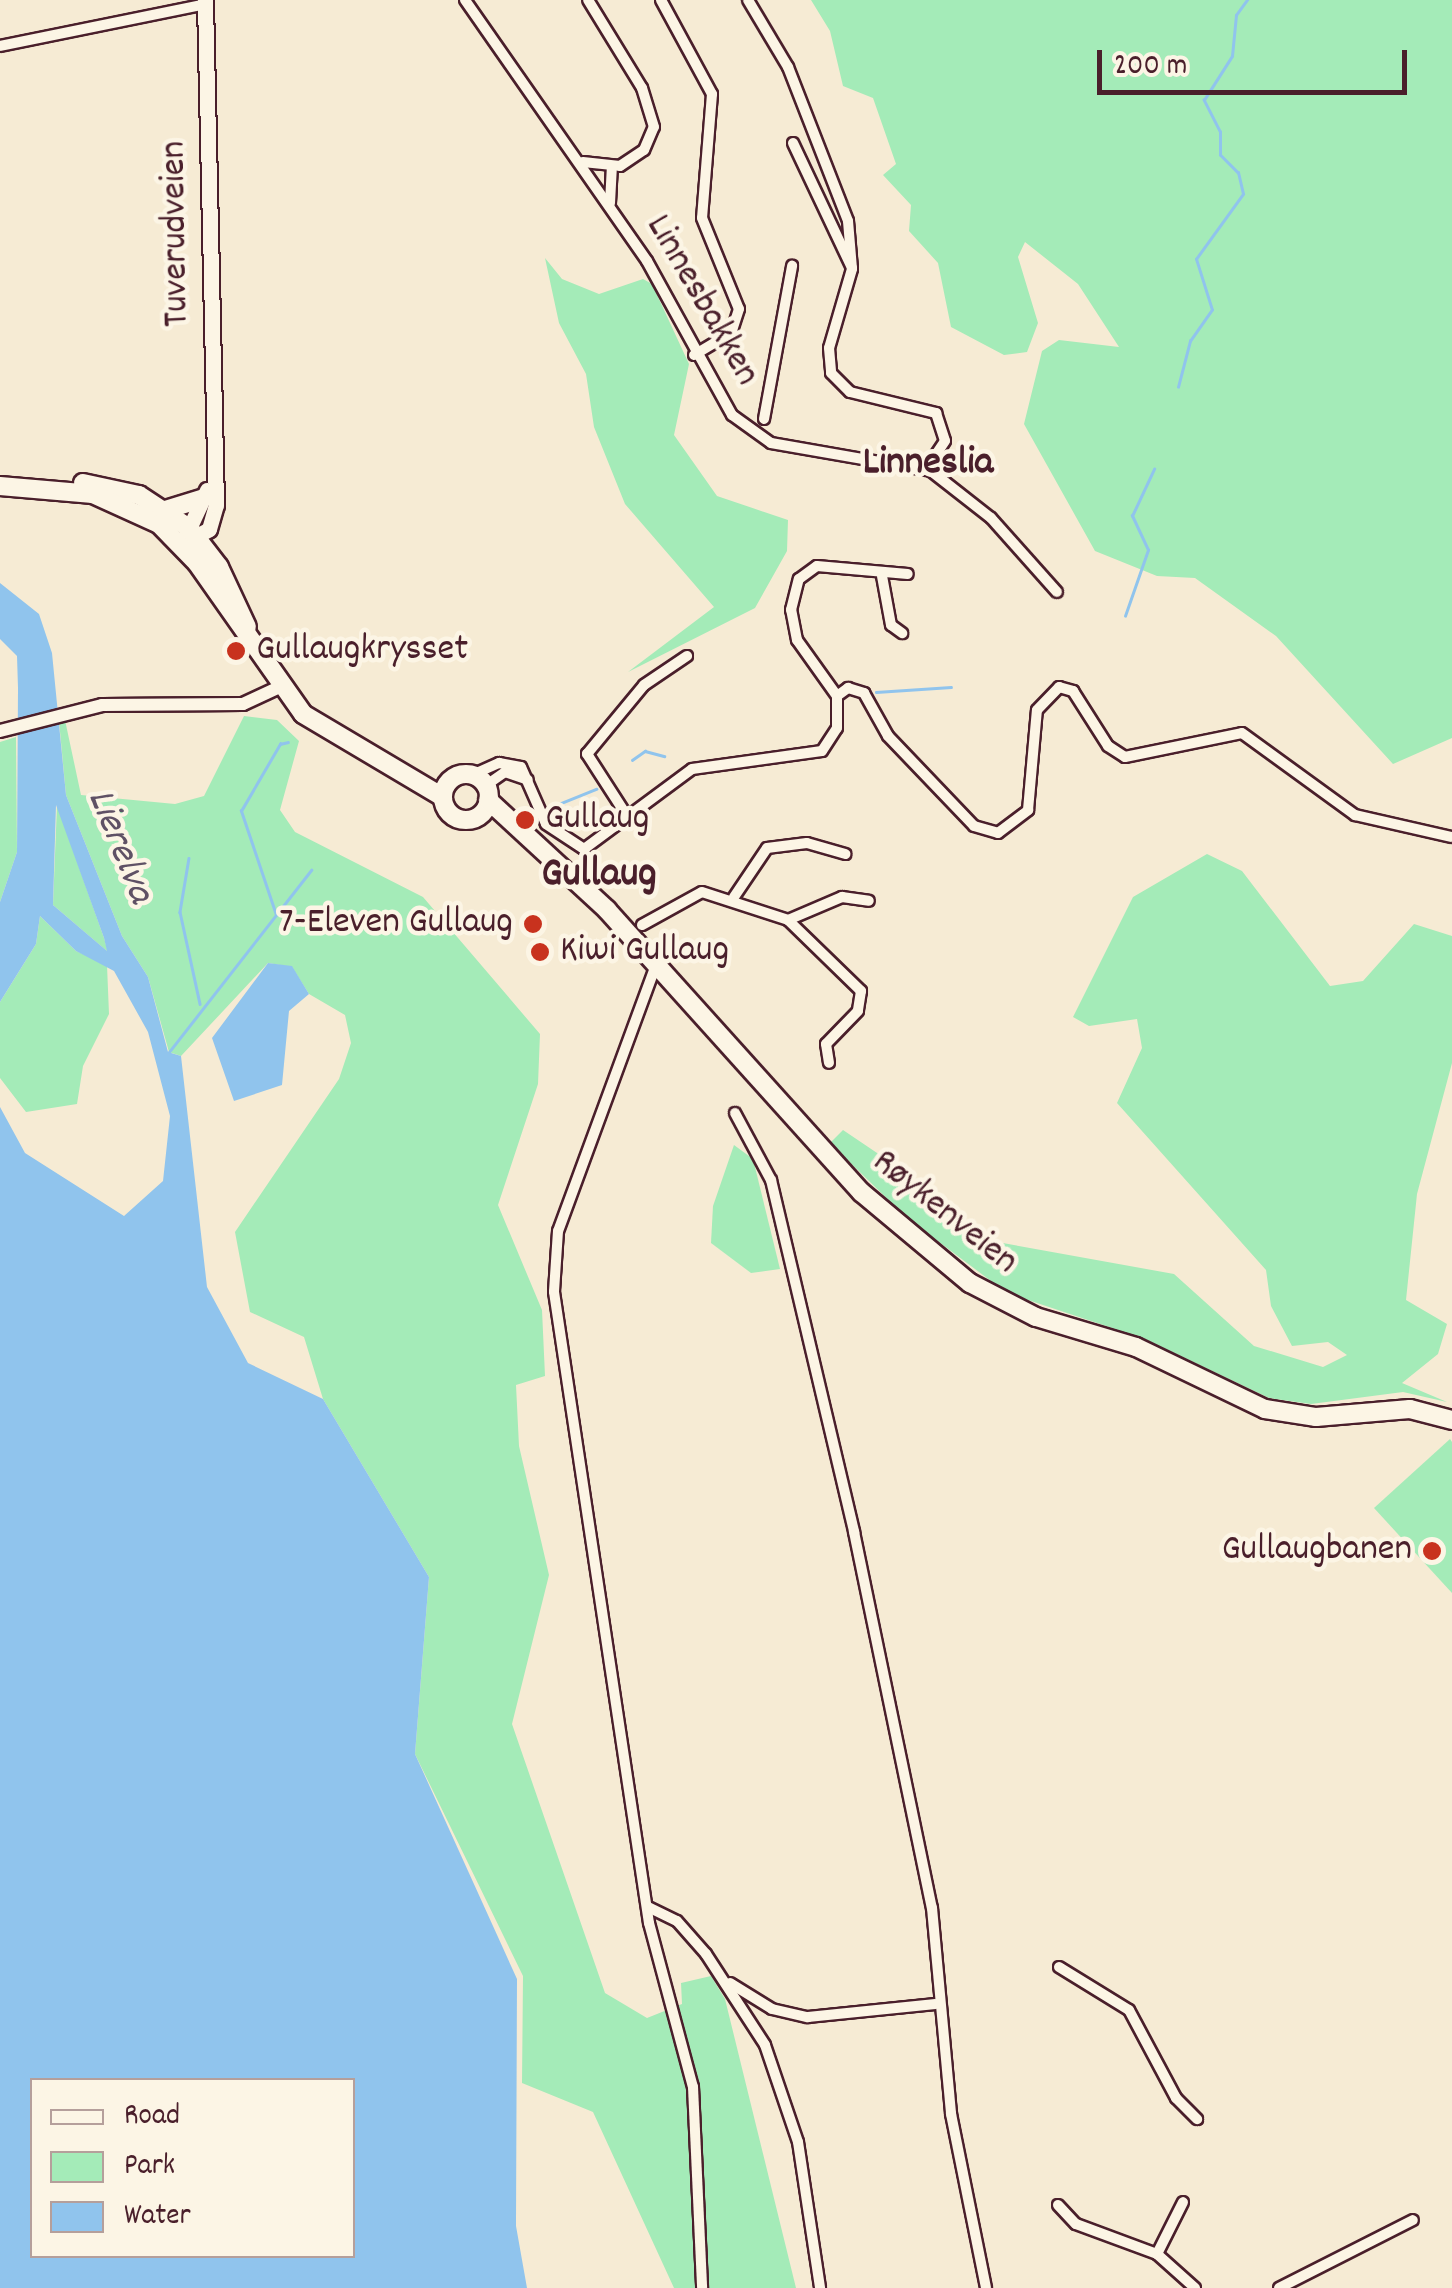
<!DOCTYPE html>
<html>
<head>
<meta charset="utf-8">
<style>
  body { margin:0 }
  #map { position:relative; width:1452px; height:2288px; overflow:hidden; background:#f6ebd4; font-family:Dekko,sans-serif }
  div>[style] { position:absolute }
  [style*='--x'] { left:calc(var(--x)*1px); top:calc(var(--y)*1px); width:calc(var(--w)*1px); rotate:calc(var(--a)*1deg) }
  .green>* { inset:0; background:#a4ebb8 }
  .water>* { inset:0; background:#90c4ed }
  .stream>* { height:2.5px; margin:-1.25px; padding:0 1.25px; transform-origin:1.25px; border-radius:1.25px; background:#90c4ed }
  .roads { filter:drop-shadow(2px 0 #4a1f2b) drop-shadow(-2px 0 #4a1f2b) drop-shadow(0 2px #4a1f2b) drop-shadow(0 -2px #4a1f2b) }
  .minor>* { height:10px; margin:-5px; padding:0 5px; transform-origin:5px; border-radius:5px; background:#fcf5e5 }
  .tertiary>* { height:12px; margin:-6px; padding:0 6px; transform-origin:6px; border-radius:6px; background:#fcf5e5 }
  .secondary>* { height:15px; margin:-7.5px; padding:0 7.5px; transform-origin:7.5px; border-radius:7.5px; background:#fcf5e5 }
  .trunk>* { height:18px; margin:-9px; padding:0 9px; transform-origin:9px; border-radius:9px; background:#fcf5e5 }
  .trunk>.ring { margin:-9px; padding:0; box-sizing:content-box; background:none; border:18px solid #fcf5e5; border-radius:50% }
  .dots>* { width:28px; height:28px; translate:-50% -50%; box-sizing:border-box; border:5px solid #fcf5e5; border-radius:50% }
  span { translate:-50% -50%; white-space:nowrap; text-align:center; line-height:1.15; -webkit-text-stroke:9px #fcf5e5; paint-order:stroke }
  .street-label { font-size:38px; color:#4a1f2b }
  .poi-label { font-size:38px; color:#4a1f2b }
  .left { translate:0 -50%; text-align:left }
  .right { translate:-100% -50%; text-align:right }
  .neighbourhood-label { font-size:40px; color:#4a1f2b; font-weight:700 }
  .water-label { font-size:40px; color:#5f5165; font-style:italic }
  .quarter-label { font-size:42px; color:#4a1f2b; font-weight:700 }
  .legend { position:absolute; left:30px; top:2078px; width:325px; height:180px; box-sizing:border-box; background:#fcf5e5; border:2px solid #b59f9b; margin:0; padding:12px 18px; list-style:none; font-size:30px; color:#4a1f2b }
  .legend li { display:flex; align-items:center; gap:20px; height:50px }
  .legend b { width:50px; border:2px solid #b59f9b }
  .scale { position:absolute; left:1097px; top:50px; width:310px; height:45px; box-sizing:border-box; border:5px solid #4a1f2b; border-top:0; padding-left:12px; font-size:30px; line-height:35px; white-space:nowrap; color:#4a1f2b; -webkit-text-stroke:8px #fcf5e5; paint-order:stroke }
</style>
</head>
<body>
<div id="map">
  <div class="green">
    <i style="clip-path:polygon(811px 0,1452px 0,1452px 738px,1393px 764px,1276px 636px,1195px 578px,1157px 576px,1095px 551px,1024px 424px,1042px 351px,1059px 340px,1119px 347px,1078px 284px,1025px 242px,1018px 257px,1038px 323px,1027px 352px,1004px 355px,951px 327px,938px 263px,909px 231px,911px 205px,883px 175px,896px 164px,873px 98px,843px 86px,830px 31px)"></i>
    <i style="clip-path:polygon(545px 258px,562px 279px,599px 294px,643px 279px,652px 284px,689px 364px,674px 435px,717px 496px,788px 520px,787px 551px,755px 608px,628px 672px,714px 607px,625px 504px,594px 427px,586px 374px,559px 323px)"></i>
    <i style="clip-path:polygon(244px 716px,277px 720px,299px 741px,280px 810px,295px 832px,423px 897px,540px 1034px,538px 1084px,498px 1205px,542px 1310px,545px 1376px,516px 1385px,519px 1446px,549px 1575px,512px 1724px,605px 1993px,647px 2018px,682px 2004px,681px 1983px,711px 1976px,725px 1999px,796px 2288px,674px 2288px,593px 2112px,522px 2083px,523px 1976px,415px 1754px,429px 1577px,323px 1399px,304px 1337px,250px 1312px,235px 1232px,339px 1079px,351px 1043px,345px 1015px,309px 994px,292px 967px,268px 963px,181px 1056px,169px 1052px,148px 977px,122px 936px,66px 795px,59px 721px,65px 720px,81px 795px,175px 804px,204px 796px)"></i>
    <i style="clip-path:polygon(16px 737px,17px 852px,0 902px,0 742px)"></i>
    <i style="clip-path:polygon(57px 805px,104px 938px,108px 952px,53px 905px)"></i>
    <i style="clip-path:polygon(1207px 854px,1242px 871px,1330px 986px,1363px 981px,1414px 924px,1452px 936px,1452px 1063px,1417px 1194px,1406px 1300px,1447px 1324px,1438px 1354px,1402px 1383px,1447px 1402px,1403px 1392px,1311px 1404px,1269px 1398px,1145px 1339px,1007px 1293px,907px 1218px,830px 1143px,843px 1130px,923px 1184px,975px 1238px,1174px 1274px,1254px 1346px,1323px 1367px,1347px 1355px,1328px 1342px,1292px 1346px,1271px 1306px,1266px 1270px,1117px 1103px,1142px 1048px,1137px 1019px,1089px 1026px,1073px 1017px,1133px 897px)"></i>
    <i style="clip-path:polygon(40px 916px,76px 951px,107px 965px,109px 1014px,83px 1066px,77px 1104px,26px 1112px,0 1078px,0 1002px,36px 944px)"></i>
    <i style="clip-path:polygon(734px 1145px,753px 1159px,780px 1269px,751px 1273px,711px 1243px,713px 1206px)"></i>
    <i style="clip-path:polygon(1450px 1439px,1452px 1442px,1452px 1593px,1374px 1508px)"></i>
  </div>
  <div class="water">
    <i style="clip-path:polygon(evenodd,0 583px,39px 614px,52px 653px,66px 795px,122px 936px,148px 977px,168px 1052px,181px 1056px,207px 1287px,248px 1363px,323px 1399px,429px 1577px,415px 1754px,517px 1979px,516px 2226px,527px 2288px,0 2288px,0 1107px,25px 1153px,124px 1216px,163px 1181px,170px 1116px,148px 1032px,114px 971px,76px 951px,40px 916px,36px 944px,0 1002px,0 902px,17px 852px,18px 688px,17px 656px,0 639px,0 583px,56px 805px,104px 938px,107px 951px,53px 905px,56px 805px,0 583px,32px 2080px,352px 2080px,352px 2256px,32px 2256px,32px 2080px)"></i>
    <i style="clip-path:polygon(268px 963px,292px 966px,309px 994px,289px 1011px,282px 1085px,234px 1101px,212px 1038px)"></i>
  </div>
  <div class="stream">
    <i style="--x:1178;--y:387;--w:48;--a:-75.4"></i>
    <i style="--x:1190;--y:341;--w:38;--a:-55"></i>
    <i style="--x:1212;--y:310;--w:53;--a:-107.4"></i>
    <i style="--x:1196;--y:259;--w:80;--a:-54.1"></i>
    <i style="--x:1243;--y:194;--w:22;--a:-103"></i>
    <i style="--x:1238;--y:173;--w:25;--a:-135"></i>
    <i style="--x:1220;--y:155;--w:23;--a:-90"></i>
    <i style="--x:1220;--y:132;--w:36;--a:-117"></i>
    <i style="--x:1204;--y:100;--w:52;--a:-57.5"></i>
    <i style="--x:1232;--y:56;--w:41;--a:-84.4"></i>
    <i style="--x:1236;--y:15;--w:19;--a:-54"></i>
    <i style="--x:1125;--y:616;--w:70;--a:-70.8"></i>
    <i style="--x:1148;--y:550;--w:38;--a:-115"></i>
    <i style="--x:1132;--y:516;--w:52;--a:-64.9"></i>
    <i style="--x:876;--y:692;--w:75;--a:-3.8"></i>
    <i style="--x:632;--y:760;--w:16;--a:-35"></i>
    <i style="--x:645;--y:751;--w:20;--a:15"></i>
    <i style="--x:549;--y:808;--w:51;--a:-22"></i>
    <i style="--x:189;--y:858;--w:55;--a:99.5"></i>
    <i style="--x:180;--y:912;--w:94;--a:77.7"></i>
    <i style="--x:276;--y:915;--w:110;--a:-108.6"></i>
    <i style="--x:241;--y:811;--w:78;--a:-59.8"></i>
    <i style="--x:280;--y:744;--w:8;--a:-14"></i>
    <i style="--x:169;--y:1052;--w:231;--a:-52"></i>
  </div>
  <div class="roads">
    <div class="minor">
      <i style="--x:465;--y:0;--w:318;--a:55.1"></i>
      <i style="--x:647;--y:261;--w:176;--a:61.1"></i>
      <i style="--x:732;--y:415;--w:48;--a:35.7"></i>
      <i style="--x:771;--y:443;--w:162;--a:9.9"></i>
      <i style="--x:931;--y:471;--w:76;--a:38.1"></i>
      <i style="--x:991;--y:518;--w:99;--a:48.3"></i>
      <i style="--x:661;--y:0;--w:107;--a:61.5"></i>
      <i style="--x:712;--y:94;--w:124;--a:94.6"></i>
      <i style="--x:702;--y:218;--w:98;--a:67.9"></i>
      <i style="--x:739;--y:309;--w:25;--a:108"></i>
      <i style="--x:731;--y:333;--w:43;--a:149.3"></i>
      <i style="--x:748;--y:0;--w:78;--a:59.2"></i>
      <i style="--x:788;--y:67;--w:165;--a:68.7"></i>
      <i style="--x:848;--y:221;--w:48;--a:85.2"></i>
      <i style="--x:852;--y:269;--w:82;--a:106.2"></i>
      <i style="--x:829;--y:348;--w:25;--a:85"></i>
      <i style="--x:831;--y:373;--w:27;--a:45"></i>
      <i style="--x:850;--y:392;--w:89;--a:13.7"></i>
      <i style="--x:936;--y:413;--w:29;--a:72"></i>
      <i style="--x:945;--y:441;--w:34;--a:124"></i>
      <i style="--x:0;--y:46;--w:210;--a:-11.5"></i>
      <i style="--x:793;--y:143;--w:138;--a:64.7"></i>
      <i style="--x:583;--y:162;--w:37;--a:6"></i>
      <i style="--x:620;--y:166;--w:29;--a:-34"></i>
      <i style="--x:644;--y:150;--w:25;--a:-67"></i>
      <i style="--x:654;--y:127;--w:41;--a:-107.1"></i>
      <i style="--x:642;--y:88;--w:103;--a:-121.5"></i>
      <i style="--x:610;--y:203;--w:34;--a:-87"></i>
      <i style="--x:764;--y:419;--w:156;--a:-79.6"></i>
      <i style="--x:882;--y:576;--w:50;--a:79.6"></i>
      <i style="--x:891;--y:625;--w:14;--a:36"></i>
      <i style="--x:837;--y:696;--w:69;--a:-125.5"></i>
      <i style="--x:797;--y:640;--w:31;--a:-101"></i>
      <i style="--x:791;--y:610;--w:32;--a:-76"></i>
      <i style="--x:799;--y:579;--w:22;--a:-36"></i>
      <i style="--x:817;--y:566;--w:91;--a:5"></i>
      <i style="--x:472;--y:775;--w:30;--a:-24"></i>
      <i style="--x:499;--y:763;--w:22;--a:10"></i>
      <i style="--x:521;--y:767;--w:62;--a:66.3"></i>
      <i style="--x:546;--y:824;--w:45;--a:33.3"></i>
      <i style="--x:584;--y:849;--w:134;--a:-36.5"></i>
      <i style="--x:692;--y:769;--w:131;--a:-7.9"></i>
      <i style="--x:822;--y:751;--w:27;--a:-57"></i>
      <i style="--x:837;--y:728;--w:32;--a:-90"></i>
      <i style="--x:837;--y:696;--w:14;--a:-36"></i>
      <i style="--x:848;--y:688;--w:17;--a:17"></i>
      <i style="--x:864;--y:693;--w:49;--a:60.8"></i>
      <i style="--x:888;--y:736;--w:124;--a:46.3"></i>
      <i style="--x:974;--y:826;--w:25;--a:16"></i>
      <i style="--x:998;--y:833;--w:38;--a:-37"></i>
      <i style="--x:1028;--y:810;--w:100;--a:-84.9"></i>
      <i style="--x:1037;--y:710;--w:32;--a:-46"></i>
      <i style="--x:1059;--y:687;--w:15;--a:16"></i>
      <i style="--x:1073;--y:691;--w:65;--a:57.5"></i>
      <i style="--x:1108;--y:746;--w:20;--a:33"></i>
      <i style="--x:1125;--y:757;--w:119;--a:-11.6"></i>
      <i style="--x:1242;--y:733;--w:140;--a:36"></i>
      <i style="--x:1355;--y:815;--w:99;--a:12.8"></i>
      <i style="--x:485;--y:786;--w:24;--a:-35"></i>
      <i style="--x:505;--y:772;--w:24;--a:19"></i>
      <i style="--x:627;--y:816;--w:74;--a:-122.8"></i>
      <i style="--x:587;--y:754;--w:89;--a:-50.4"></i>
      <i style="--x:644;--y:685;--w:52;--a:-34"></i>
      <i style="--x:734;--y:897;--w:59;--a:-56"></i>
      <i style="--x:767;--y:848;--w:40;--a:-7.1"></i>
      <i style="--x:807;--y:843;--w:40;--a:16"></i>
      <i style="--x:788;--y:920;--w:59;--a:-23.1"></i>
      <i style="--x:842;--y:897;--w:27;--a:8"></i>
      <i style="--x:642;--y:925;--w:68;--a:-28.8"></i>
      <i style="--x:702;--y:892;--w:90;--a:18"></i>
      <i style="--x:788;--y:920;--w:102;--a:44.2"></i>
      <i style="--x:861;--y:991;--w:20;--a:99"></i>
      <i style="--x:858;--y:1011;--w:46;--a:134.1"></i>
      <i style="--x:826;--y:1044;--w:19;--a:81"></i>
      <i style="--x:656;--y:965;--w:283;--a:110.2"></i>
      <i style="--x:558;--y:1231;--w:61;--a:93.8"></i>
      <i style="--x:554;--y:1292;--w:638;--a:81.44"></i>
      <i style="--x:649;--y:1923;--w:170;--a:75"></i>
      <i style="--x:693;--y:2087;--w:201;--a:87.4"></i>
      <i style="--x:735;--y:1113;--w:76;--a:61.8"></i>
      <i style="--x:771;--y:1180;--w:362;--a:76.7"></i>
      <i style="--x:854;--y:1532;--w:384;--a:78.3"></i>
      <i style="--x:932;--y:1908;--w:207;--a:84.7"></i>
      <i style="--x:951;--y:2114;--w:177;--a:78.6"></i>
      <i style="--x:648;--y:1907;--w:32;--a:26"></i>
      <i style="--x:677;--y:1921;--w:44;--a:48.7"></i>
      <i style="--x:706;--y:1954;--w:108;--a:57"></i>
      <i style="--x:765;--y:2045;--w:102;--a:71.2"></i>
      <i style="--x:798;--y:2142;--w:148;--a:81.4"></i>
      <i style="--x:1059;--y:1967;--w:82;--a:31.6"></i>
      <i style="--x:1129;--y:2010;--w:100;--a:61.9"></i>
      <i style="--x:1176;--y:2098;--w:30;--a:45"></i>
      <i style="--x:730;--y:1983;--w:49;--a:31.8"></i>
      <i style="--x:772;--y:2009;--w:37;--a:13"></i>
      <i style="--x:808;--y:2017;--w:128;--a:-5.8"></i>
      <i style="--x:1058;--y:2205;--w:26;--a:47"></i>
      <i style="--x:1076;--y:2224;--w:86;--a:20.3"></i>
      <i style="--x:1157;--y:2254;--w:51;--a:41.8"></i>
      <i style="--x:1157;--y:2254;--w:58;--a:-63.4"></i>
      <i style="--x:1279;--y:2288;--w:150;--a:-26.9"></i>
    </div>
    <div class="tertiary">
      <i style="--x:0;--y:731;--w:105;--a:-14.3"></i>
      <i style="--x:102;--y:705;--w:141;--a:-0.4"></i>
      <i style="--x:243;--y:704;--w:38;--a:-25"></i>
    </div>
    <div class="secondary">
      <i style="--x:185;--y:537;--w:52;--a:-64.9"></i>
      <i style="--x:185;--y:542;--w:27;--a:-28"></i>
      <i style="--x:209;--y:529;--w:25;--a:-74"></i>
      <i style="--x:216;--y:505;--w:505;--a:-91.25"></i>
    </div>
    <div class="trunk">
      <i style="--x:83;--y:483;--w:57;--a:12.1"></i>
      <i style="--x:139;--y:495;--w:60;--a:33.4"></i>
      <i style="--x:189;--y:528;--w:49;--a:52.4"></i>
      <i style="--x:219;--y:567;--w:66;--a:65"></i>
      <i style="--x:0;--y:486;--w:93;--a:4.9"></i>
      <i style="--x:93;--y:494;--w:72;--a:24.4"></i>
      <i style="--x:159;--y:524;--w:54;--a:45.7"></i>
      <i style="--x:197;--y:563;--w:184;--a:54.9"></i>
      <i style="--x:303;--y:714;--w:163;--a:30.7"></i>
      <i style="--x:165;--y:510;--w:39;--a:-17"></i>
      <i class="ring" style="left:443px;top:774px;width:28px;height:28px"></i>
      <i style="--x:488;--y:800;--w:162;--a:42.7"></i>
      <i style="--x:607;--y:910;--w:380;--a:48"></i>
      <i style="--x:861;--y:1192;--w:142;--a:39.9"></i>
      <i style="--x:970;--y:1283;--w:74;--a:27.3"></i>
      <i style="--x:1036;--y:1317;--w:104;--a:16.7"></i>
      <i style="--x:1136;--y:1347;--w:143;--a:25.7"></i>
      <i style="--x:1265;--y:1409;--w:52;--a:8.9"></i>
      <i style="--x:1316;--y:1417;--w:94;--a:-4.9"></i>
      <i style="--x:1410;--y:1409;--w:43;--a:14.7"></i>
    </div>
  </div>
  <div class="dots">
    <i style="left:236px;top:651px;background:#c8321e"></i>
    <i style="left:525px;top:820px;background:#c8321e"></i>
    <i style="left:533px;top:924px;background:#c8321e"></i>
    <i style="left:540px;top:952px;background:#c8321e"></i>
    <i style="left:1432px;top:1551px;background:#c8321e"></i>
  </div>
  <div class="street-label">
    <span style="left:177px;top:234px;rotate:-91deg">Tuverudveien</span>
    <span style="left:701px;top:301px;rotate:60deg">Linnesbakken</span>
    <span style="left:944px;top:1213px;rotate:39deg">Røykenveien</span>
  </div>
  <div class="poi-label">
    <span class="left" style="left:256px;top:651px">Gullaugkrysset</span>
    <span class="left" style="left:545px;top:820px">Gullaug</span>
    <span class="right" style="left:513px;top:924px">7-Eleven Gullaug</span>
    <span class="left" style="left:560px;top:952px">Kiwi Gullaug</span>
    <span class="right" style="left:1412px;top:1551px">Gullaugbanen</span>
  </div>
  <div class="neighbourhood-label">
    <span style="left:928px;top:465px">Linneslia</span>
  </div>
  <div class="water-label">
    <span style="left:118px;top:847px;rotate:68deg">Lierelva</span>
  </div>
  <div class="quarter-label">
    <span style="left:599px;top:876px">Gullaug</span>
  </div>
  <ul class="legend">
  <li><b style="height:12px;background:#fcf5e5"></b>Road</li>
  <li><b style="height:28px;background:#a4ebb8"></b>Park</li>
  <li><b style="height:28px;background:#90c4ed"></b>Water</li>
  </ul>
  <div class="scale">200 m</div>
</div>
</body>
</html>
